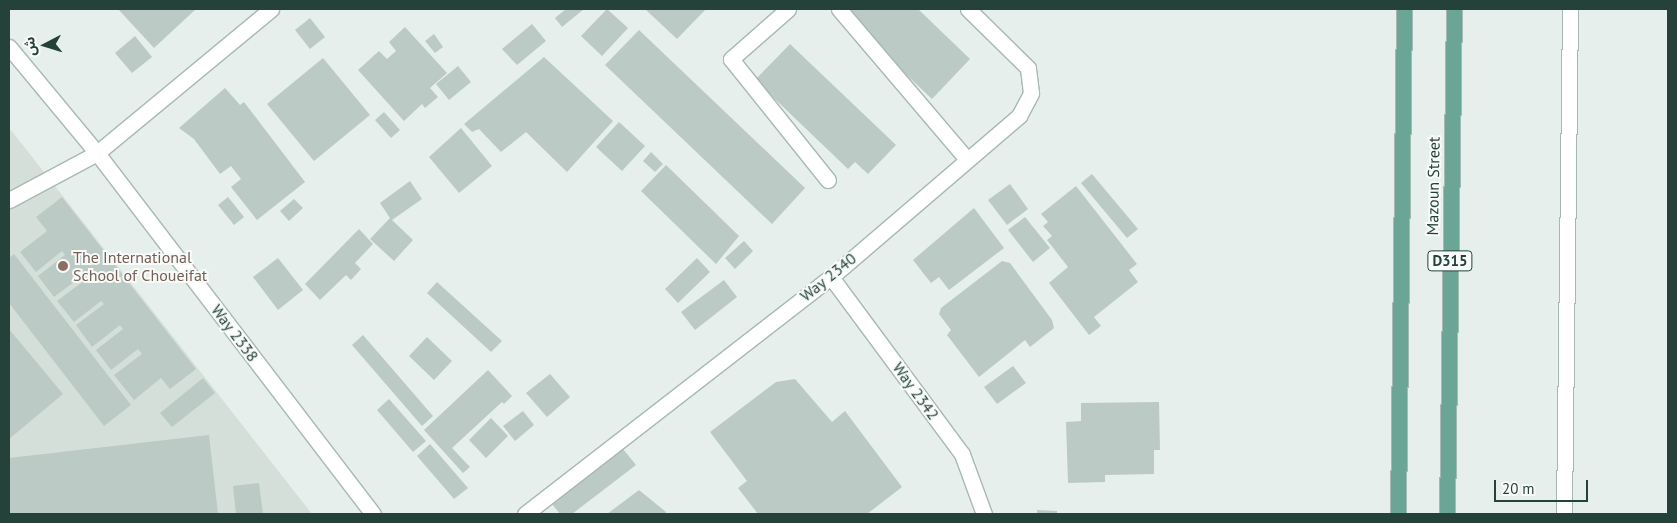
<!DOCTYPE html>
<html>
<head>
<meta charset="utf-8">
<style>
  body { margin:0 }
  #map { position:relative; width:1677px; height:523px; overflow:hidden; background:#e6efeb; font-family:"PT Sans","Noto Sans Arabic",sans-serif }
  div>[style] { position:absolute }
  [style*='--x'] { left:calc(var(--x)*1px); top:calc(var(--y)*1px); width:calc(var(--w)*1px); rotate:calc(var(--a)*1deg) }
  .built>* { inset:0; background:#d4dfda }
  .building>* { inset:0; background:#bbcac4 }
  .roads { filter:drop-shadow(1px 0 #a8b8b2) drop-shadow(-1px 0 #a8b8b2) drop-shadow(0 1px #a8b8b2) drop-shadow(0 -1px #a8b8b2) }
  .minor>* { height:15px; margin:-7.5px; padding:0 7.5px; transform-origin:7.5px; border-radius:7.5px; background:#fff }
  .major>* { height:15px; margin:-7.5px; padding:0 7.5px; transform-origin:7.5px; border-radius:7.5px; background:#6aa596 }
  .dots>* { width:14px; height:14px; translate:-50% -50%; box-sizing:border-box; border:2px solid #f7fbf9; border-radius:50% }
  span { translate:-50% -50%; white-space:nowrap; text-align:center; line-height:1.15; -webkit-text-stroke:4px #f7fbf9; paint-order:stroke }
  .shield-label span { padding:1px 4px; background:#f7fbf9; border:1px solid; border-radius:4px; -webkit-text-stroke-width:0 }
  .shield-label { font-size:15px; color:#24423a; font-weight:700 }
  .street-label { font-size:16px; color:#24423a }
  .education-label { font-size:16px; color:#785e54 }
  .left { translate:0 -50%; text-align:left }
  .frame { position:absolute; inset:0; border:10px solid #24423a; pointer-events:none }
  .north { position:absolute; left:20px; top:20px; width:50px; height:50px; -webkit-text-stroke:4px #f7fbf9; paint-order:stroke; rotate:265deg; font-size:14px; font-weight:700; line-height:20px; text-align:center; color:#24423a }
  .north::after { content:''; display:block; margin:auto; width:18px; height:22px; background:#24423a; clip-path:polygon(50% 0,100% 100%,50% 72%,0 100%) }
  .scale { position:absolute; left:1494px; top:480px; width:94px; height:22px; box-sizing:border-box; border:2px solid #24423a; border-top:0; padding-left:6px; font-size:15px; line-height:18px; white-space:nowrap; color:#24423a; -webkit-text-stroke:4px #f7fbf9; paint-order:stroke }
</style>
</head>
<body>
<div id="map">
  <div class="built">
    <i style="clip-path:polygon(11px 130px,312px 514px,9px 514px,9px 131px)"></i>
  </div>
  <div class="building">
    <i style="clip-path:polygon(118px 9px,196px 9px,154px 48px)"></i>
    <i style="clip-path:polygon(566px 9px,584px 9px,562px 27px,555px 18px)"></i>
    <i style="clip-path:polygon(607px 9px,628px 28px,602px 56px,581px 36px)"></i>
    <i style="clip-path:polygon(645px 9px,706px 9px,677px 39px)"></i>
    <i style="clip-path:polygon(837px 9px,918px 9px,970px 59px,932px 99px)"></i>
    <i style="clip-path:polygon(310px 18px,325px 37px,310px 49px,295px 30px)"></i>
    <i style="clip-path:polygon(532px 24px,546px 41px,517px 65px,502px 49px)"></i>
    <i style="clip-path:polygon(405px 27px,447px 73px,430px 88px,438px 97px,425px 108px,422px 104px,404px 121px,358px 70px,379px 51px,387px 59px,396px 51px,389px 42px)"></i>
    <i style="clip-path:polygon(639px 30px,805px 188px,772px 224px,605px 65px)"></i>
    <i style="clip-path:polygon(434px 34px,443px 47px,435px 53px,425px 41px)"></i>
    <i style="clip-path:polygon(135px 36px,152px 57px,132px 73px,115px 53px)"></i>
    <i style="clip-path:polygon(790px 44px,896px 145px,868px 174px,855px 162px,848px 169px,755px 80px)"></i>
    <i style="clip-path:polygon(544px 57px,613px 121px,567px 172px,526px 132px,501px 152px,479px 129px,472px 132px,464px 124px)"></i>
    <i style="clip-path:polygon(323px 58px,370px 115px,314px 161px,267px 104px)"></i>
    <i style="clip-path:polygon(458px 66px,471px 82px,449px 100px,436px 84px)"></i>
    <i style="clip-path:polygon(225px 88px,240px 105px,244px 102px,305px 182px,257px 220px,231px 187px,241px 179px,231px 166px,220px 174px,194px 139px,179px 128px)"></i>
    <i style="clip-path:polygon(384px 112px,400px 130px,391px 138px,375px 120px)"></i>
    <i style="clip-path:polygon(619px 122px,645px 146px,622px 171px,596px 147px)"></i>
    <i style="clip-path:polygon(461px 128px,492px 166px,459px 193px,429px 157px)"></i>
    <i style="clip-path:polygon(651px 152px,663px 164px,655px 172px,643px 161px)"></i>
    <i style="clip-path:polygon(666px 165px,739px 236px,716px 264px,641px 191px)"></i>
    <i style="clip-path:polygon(1092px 174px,1138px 229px,1127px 238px,1081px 183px)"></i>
    <i style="clip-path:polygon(410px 181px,422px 199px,392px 220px,413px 240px,394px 261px,370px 239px,390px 218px,380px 203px)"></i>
    <i style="clip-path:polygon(1010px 184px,1028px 209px,1007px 225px,988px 200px)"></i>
    <i style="clip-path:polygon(1076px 186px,1137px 264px,1129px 270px,1138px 282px,1094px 317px,1101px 326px,1089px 335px,1049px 283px,1068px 267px,1047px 240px,1052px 236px,1043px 226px,1048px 222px,1041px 214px)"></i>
    <i style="clip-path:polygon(62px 197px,196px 369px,170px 389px,161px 378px,134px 400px,114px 375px,142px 354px,138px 349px,111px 370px,96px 350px,123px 329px,120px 325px,92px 347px,76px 325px,104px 304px,101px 301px,74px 322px,57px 301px,85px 280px,82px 276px,54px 297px,38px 276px,65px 255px,62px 251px,36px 272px,20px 252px,47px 231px,36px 217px)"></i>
    <i style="clip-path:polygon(228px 197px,244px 217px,234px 225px,218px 205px)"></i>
    <i style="clip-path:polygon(294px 199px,303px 208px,289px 221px,280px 211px)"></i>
    <i style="clip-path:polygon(974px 208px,1004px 248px,949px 290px,939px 277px,931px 283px,913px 260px)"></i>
    <i style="clip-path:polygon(1025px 217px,1050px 248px,1033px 262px,1008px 230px)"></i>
    <i style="clip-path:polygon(359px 229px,373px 244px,355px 263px,361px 269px,351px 280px,346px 275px,320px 300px,305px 284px)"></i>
    <i style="clip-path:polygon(744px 241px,753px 251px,735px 269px,725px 258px)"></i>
    <i style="clip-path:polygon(14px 254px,131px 405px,104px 426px,9px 303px,9px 258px)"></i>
    <i style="clip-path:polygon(278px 258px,303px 290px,278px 310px,253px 277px)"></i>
    <i style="clip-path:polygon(697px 258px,710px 272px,678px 303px,665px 289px)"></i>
    <i style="clip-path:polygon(1002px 261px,1010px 263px,1052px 320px,1054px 328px,1030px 347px,1025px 340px,979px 377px,947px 335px,951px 330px,939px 314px,941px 308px)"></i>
    <i style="clip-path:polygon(724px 280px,737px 297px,695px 330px,681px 312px)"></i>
    <i style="clip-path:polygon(437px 282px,502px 341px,491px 352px,427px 293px)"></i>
    <i style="clip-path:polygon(9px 329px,63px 394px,9px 439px)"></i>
    <i style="clip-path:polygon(363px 335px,433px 416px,422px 426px,352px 345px)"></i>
    <i style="clip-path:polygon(427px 337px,452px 361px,434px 380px,409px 356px)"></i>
    <i style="clip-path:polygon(1013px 366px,1026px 383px,997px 404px,984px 387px)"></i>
    <i style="clip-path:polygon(488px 370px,512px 396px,504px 404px,502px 402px,452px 448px,470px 467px,463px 473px,424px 430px)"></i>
    <i style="clip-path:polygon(550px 374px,570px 397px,547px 417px,526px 393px)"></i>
    <i style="clip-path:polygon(203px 378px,215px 393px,172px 427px,160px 413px)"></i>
    <i style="clip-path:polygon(795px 379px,832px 422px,845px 411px,902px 487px,867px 514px,758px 514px,738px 488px,747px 481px,710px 432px,776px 382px)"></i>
    <i style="clip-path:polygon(389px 399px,426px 441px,413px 452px,377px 410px)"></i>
    <i style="clip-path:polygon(1159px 402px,1160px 450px,1154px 450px,1154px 474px,1105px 475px,1105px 482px,1068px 483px,1066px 422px,1081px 421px,1081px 403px)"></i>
    <i style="clip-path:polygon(523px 411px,534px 425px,515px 441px,503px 426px)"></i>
    <i style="clip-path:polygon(491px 418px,508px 436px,486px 458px,469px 440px)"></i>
    <i style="clip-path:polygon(209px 435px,218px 514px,9px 514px,9px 458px)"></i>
    <i style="clip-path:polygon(430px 444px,468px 488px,454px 499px,417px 456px)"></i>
    <i style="clip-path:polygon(623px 449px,636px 465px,572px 514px,560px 514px,552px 504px)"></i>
    <i style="clip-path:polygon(259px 483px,263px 514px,236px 514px,233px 486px)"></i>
    <i style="clip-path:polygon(639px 490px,666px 512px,665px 514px,607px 514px)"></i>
    <i style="clip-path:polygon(1037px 510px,1057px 511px,1057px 514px,1037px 514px)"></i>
  </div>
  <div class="roads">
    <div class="minor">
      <i style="--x:788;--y:9;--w:76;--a:138.7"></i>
      <i style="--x:731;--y:59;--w:155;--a:51.3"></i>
      <i style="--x:839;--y:9;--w:196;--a:49.6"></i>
      <i style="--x:9;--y:47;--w:138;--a:50.3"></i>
      <i style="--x:97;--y:153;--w:454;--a:52.6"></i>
      <i style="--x:9;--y:200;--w:100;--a:-28.1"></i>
      <i style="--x:97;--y:153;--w:226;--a:-39.6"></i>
      <i style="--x:831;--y:277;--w:220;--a:53.5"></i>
      <i style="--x:962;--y:454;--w:64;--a:69.9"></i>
      <i style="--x:525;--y:514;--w:387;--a:-37.8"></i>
      <i style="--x:831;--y:277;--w:248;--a:-40.6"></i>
      <i style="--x:1019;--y:116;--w:26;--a:-62"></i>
      <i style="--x:1031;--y:93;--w:25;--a:-97"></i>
      <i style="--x:1028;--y:68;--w:84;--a:-135.5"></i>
      <i style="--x:1564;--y:514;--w:505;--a:-89.32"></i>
    </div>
    <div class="major">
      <i style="--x:1398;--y:514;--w:505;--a:-89.32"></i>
      <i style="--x:1447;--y:514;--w:505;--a:-89.21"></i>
    </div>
  </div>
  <div class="dots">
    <i style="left:63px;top:266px;background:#8d6e63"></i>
  </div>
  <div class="shield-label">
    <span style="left:1450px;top:261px">D315</span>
  </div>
  <div class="street-label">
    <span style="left:1433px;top:186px;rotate:-89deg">Mazoun Street</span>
    <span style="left:828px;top:277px;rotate:-39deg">Way 2340</span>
    <span style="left:235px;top:333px;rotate:53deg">Way 2338</span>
    <span style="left:916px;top:391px;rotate:54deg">Way 2342</span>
  </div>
  <div class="education-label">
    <span class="left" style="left:73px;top:266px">The International<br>School of Choueifat</span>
  </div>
  <div class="frame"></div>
  <div class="north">ش</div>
  <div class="scale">20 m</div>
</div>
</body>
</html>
